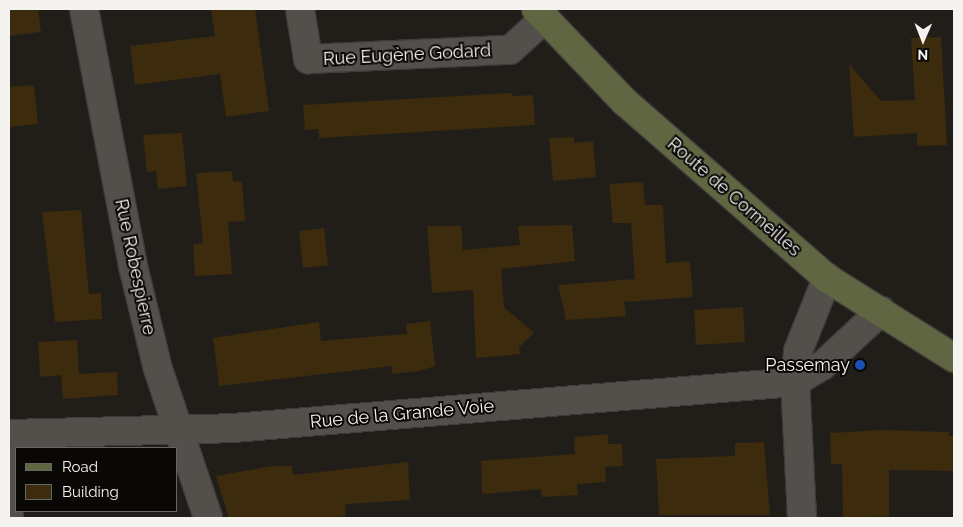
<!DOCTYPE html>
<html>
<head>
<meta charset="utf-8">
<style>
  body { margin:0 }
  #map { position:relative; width:963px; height:527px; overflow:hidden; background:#211e1a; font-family:Raleway,sans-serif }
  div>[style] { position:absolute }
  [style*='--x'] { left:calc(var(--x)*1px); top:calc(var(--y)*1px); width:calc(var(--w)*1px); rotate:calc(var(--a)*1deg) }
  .building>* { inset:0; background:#3c2b0d }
  .roads { filter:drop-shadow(1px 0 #3e3c39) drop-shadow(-1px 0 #3e3c39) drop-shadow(0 1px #3e3c39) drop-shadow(0 -1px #3e3c39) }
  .service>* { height:16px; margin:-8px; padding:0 8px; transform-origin:8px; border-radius:8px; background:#53504b }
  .minor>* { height:28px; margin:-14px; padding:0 14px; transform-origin:14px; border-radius:14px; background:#53504b }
  .secondary>* { height:28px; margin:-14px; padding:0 14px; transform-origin:14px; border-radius:14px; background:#616642 }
  .dots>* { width:14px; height:14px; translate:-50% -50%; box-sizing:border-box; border:2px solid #0a0807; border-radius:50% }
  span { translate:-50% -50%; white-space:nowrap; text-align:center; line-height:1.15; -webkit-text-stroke:4px #0a0807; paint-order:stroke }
  .street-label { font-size:18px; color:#f5f3f0 }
  .poi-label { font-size:18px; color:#f5f3f0 }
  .right { translate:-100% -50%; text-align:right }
  .frame { position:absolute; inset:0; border:10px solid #f5f3f0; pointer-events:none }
  .legend { position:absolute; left:15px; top:447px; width:162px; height:65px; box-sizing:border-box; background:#0a0807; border:1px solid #686664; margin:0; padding:6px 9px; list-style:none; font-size:15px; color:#f5f3f0 }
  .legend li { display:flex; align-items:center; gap:10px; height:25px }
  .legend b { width:25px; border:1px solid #686664 }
  .north { position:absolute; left:898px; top:15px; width:50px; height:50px; -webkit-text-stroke:4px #0a0807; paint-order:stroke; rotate:181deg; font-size:14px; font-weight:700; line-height:20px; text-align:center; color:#f5f3f0 }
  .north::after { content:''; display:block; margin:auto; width:18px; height:22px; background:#f5f3f0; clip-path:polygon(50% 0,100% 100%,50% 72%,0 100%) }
</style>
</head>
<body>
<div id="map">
  <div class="building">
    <i style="clip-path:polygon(9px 9px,38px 9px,41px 32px,9px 36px)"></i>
    <i style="clip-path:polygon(211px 9px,255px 9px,269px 111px,226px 117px,220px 74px,135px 85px,130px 46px,215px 36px)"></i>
    <i style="clip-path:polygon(941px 37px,947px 145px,917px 146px,917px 133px,854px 137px,849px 64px,881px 101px,915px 100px,911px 38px)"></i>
    <i style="clip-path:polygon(34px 85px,38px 124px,9px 127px,9px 87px)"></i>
    <i style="clip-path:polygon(512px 93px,512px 96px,533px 95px,535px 125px,319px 138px,318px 129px,305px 130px,303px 105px)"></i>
    <i style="clip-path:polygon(182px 133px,187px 186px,158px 189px,156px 171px,147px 172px,143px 135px)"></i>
    <i style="clip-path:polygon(574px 137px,574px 143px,593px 141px,596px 177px,553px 181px,549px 138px)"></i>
    <i style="clip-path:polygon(232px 171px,233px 182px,242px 181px,245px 221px,228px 222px,232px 274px,195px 276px,193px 244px,203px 243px,196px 173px)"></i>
    <i style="clip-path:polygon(643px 182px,645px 205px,663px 205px,666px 263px,690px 261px,693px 297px,624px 302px,626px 316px,566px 320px,558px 285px,635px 279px,631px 223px,613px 223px,609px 184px)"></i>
    <i style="clip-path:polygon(81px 210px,89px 294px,101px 293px,102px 319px,55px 322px,42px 212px)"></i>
    <i style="clip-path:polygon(572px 225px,575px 261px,501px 269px,504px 307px,534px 333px,519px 347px,520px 354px,476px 358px,473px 290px,432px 293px,427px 226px,461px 226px,463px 250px,520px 245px,518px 226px)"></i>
    <i style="clip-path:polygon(324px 228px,328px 265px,303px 268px,299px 231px)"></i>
    <i style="clip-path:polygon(743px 307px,745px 342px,696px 345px,694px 310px)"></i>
    <i style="clip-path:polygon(430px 321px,435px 366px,419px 371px,392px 374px,392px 366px,219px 386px,213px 338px,319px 322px,321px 341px,356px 338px,407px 334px,406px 324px)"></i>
    <i style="clip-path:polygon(77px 340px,79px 374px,117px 372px,118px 395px,63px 399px,61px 375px,40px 377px,38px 342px)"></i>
    <i style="clip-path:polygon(883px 430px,949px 432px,949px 436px,954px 436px,954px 471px,889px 470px,889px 516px,843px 518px,842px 464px,831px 464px,830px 433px)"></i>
    <i style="clip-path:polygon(608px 434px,608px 444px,622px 444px,623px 466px,605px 467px,606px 482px,577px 484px,578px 495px,542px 497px,541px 489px,482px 494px,481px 461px,575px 454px,574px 437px)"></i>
    <i style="clip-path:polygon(764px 442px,770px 515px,659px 515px,656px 459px,735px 456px,735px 443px)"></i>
    <i style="clip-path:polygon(408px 462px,410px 500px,345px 504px,346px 516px,327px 518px,229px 518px,216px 476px,273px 466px,292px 466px,293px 475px)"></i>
  </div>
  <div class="roads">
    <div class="service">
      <i style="--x:11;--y:434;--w:84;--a:87.3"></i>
    </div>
    <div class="minor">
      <i style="--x:84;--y:9;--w:262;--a:79.2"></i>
      <i style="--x:133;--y:266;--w:106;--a:76.4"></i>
      <i style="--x:158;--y:369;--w:157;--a:71.4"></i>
      <i style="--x:300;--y:9;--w:51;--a:80.9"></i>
      <i style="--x:308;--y:59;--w:202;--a:-2.6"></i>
      <i style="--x:510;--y:50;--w:47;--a:-42.4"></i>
      <i style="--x:9;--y:434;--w:224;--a:-1.5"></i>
      <i style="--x:233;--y:428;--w:564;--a:-4.68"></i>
      <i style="--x:795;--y:382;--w:31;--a:-31"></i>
      <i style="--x:822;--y:366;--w:81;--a:-43"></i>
      <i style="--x:802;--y:518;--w:136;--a:-92.9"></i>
      <i style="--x:795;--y:382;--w:31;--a:-84"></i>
      <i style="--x:798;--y:351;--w:79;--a:-68.3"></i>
    </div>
    <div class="secondary">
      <i style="--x:536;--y:9;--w:129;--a:46.3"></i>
      <i style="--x:625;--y:102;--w:268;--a:41.1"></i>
      <i style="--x:827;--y:278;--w:150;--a:32.2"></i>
    </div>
  </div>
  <div class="dots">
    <i style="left:860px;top:365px;background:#1a4fb4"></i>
  </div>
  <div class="street-label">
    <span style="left:407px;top:55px;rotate:-3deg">Rue Eugène Godard</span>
    <span style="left:734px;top:197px;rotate:41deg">Route de Cormeilles</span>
    <span style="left:135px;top:267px;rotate:78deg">Rue Robespierre</span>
    <span style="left:402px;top:414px;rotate:-5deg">Rue de la Grande Voie</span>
  </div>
  <div class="poi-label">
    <span class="right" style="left:850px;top:365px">Passemay</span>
  </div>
  <div class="frame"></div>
  <ul class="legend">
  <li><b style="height:6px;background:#616642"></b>Road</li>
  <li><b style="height:14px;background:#3c2b0d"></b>Building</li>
  </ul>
  <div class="north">N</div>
</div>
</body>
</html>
